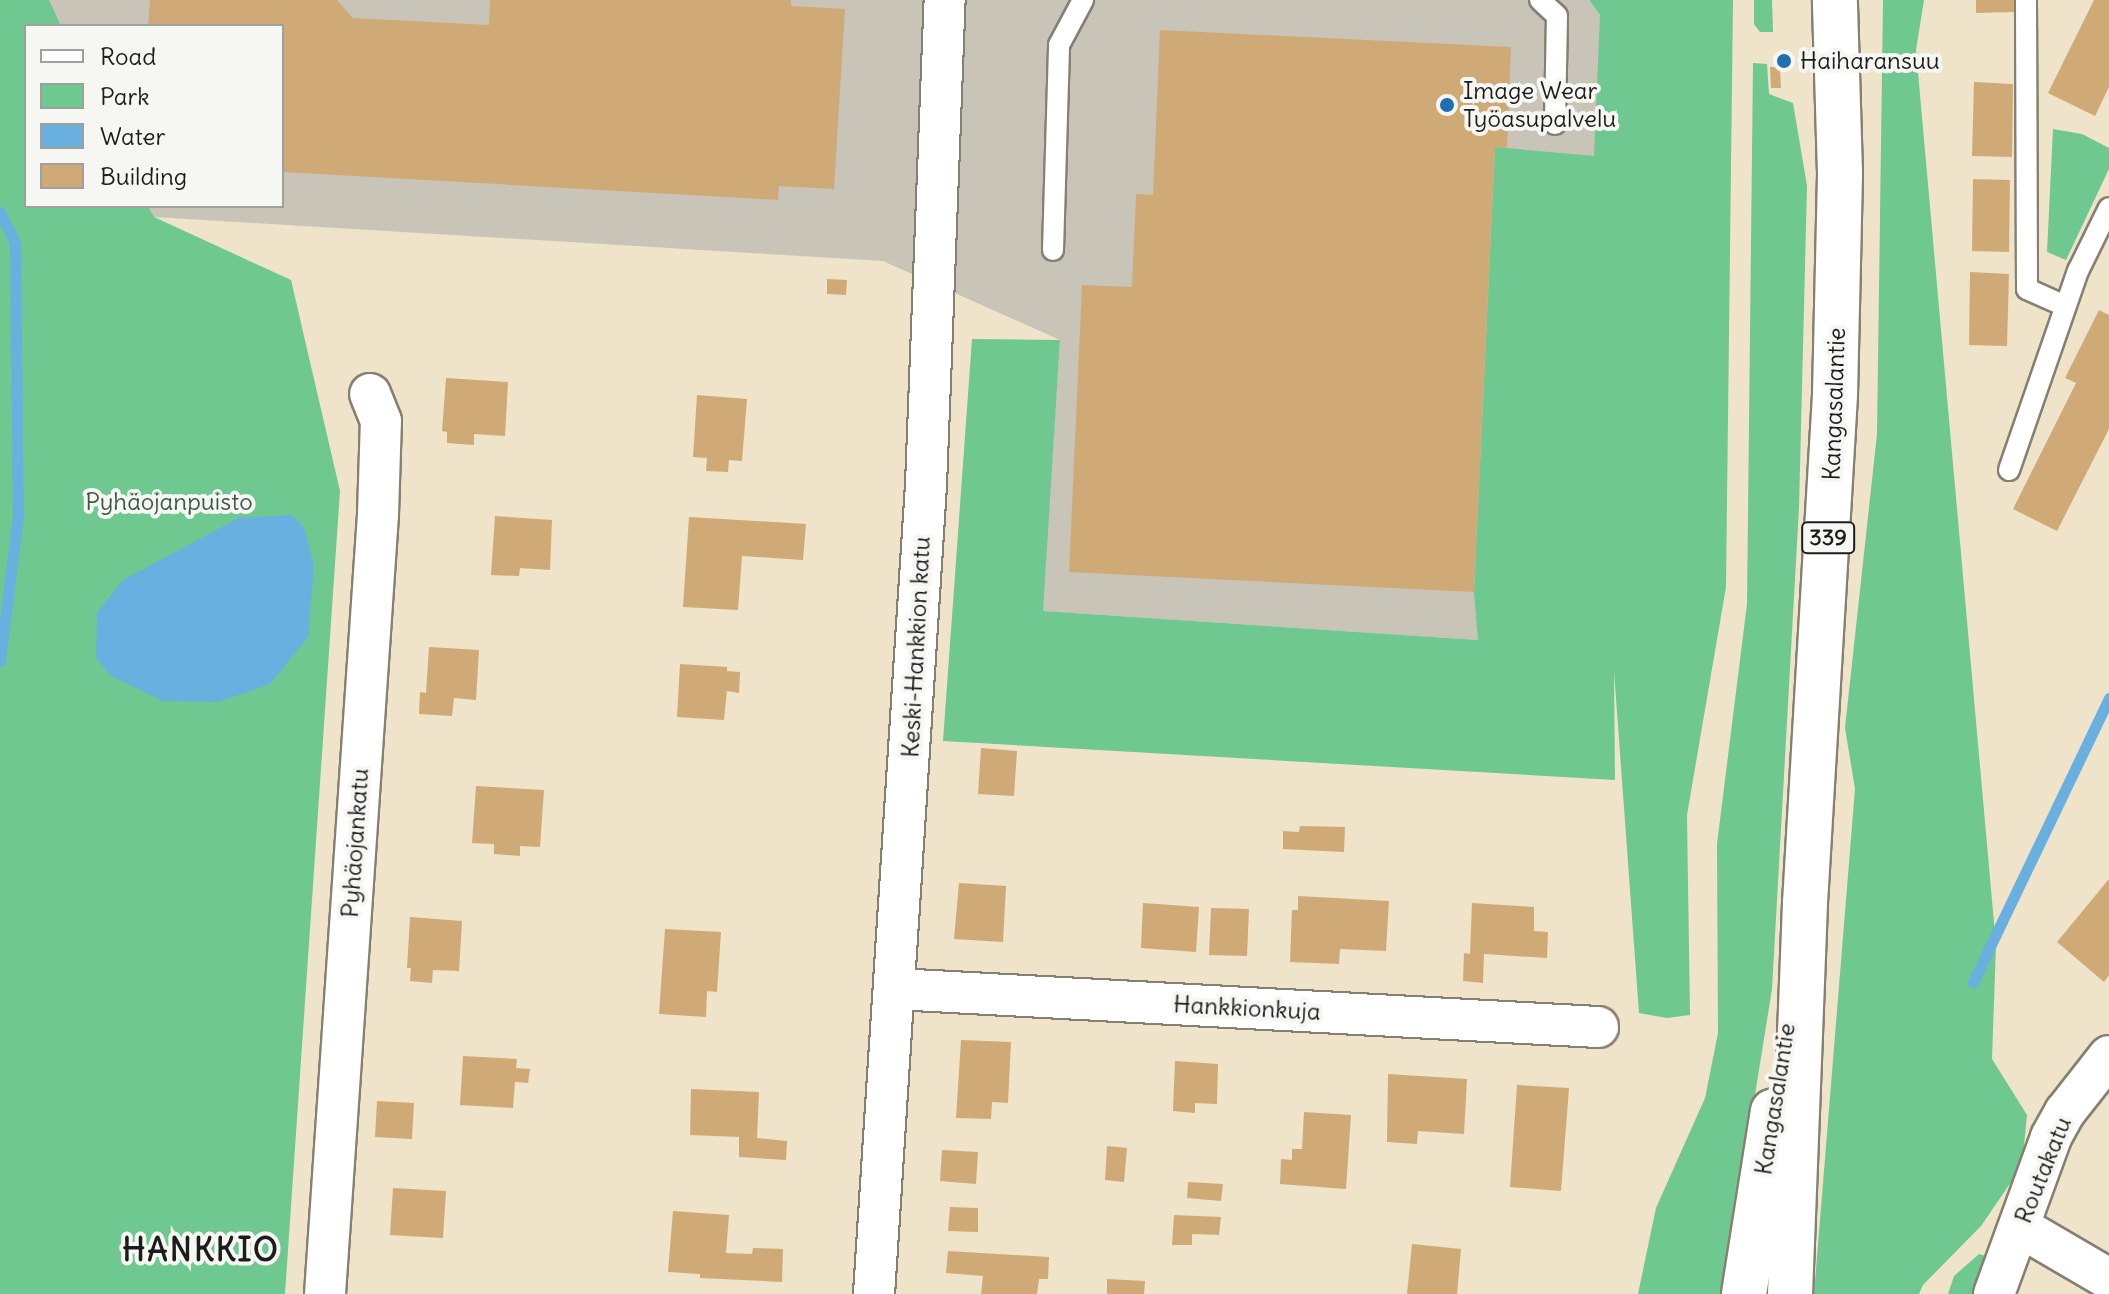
<!DOCTYPE html>
<html>
<head>
<meta charset="utf-8">
<style>
  body { margin:0 }
  #map { position:relative; width:2109px; height:1294px; overflow:hidden; background:#efe3c9; font-family:Delius,sans-serif }
  div>[style] { position:absolute }
  [style*='--x'] { left:calc(var(--x)*1px); top:calc(var(--y)*1px); width:calc(var(--w)*1px); rotate:calc(var(--a)*1deg) }
  .industrial>* { inset:0; background:#c9c4b8 }
  .green>* { inset:0; background:#6ec88f }
  .water>* { inset:0; background:#69b0e0 }
  .stream>* { height:11px; margin:-5.5px; padding:0 5.5px; transform-origin:5.5px; border-radius:5.5px; background:#69b0e0 }
  .building>* { inset:0; background:#d0aa76 }
  .roads { filter:drop-shadow(2px 0 #868072) drop-shadow(-2px 0 #868072) drop-shadow(0 2px #868072) drop-shadow(0 -2px #868072) }
  .service>* { height:20px; margin:-10px; padding:0 10px; transform-origin:10px; border-radius:10px; background:#fff }
  .minor>* { height:40px; margin:-20px; padding:0 20px; transform-origin:20px; border-radius:20px; background:#fff }
  .primary>* { height:44px; margin:-22px; padding:0 22px; transform-origin:22px; border-radius:22px; background:#fff }
  .dots>* { width:22px; height:22px; translate:-50% -50%; box-sizing:border-box; border:4px solid #f6f6f2; border-radius:50% }
  span { translate:-50% -50%; white-space:nowrap; text-align:center; line-height:1.15; -webkit-text-stroke:8px #f6f6f2; paint-order:stroke }
  .shield-label span { padding:2px 6px; background:#f6f6f2; border:2px solid; border-radius:6px; -webkit-text-stroke-width:0 }
  .shield-label { font-size:22px; color:#1c1c1c; font-weight:700 }
  .poi-label { font-size:24px; color:#1c1c1c }
  .left { translate:0 -50%; text-align:left }
  .street-label { font-size:24px; color:#1c1c1c }
  .park-label { font-size:24px; color:#395844 }
  .district-label { font-size:32px; color:#1c1c1c; font-weight:700; letter-spacing:2px }
  .legend { position:absolute; left:24px; top:24px; width:260px; height:184px; box-sizing:border-box; background:#f6f6f2; border:2px solid #9f9f9c; margin:0; padding:10px 14px; list-style:none; font-size:24px; color:#1c1c1c }
  .legend li { display:flex; align-items:center; gap:16px; height:40px }
  .legend b { width:40px; border:2px solid #9f9f9c }
</style>
</head>
<body>
<div id="map">
  <div class="industrial">
    <i style="clip-path:polygon(44px 0,1589px 0,1600px 15px,1613px 649px,1042px 611px,1060px 340px,883px 261px,154px 217px,148px 206px,282px 206px,282px 26px,57px 26px)"></i>
  </div>
  <div class="green">
    <i style="clip-path:polygon(0 0,49px 0,61px 26px,26px 26px,26px 206px,148px 206px,154px 217px,291px 280px,340px 491px,285px 1294px,0 1294px)"></i>
    <i style="clip-path:polygon(1589px 0,1733px 0,1726px 587px,1687px 815px,1690px 1015px,1667px 1018px,1639px 1013px,1614px 671px,1615px 780px,943px 741px,972px 339px,1060px 340px,1043px 611px,1478px 640px,1474px 592px,1495px 147px,1594px 156px,1600px 15px)"></i>
    <i style="clip-path:polygon(1754px 0,1772px 0,1773px 32px,1760px 32px,1754px 24px)"></i>
    <i style="clip-path:polygon(1883px 0,1924px 0,1916px 50px,1996px 945px,1992px 1059px,2027px 1115px,2022px 1166px,1981px 1226px,1923px 1285px,1919px 1294px,1814px 1294px,1855px 789px,1845px 728px,1877px 434px)"></i>
    <i style="clip-path:polygon(1753px 63px,1767px 64px,1769px 94px,1793px 103px,1807px 186px,1799px 508px,1772px 989px,1723px 1294px,1638px 1294px,1656px 1208px,1705px 1098px,1718px 1033px,1717px 844px,1747px 604px)"></i>
    <i style="clip-path:polygon(2053px 129px,2082px 134px,2109px 148px,2109px 169px,2066px 260px,2047px 252px)"></i>
    <i style="clip-path:polygon(1979px 1254px,1993px 1258px,1985px 1294px,1948px 1294px,1954px 1276px)"></i>
  </div>
  <div class="water">
    <i style="clip-path:polygon(291px 515px,304px 527px,314px 566px,308px 637px,270px 684px,218px 702px,163px 701px,111px 676px,96px 658px,97px 613px,123px 580px,239px 518px)"></i>
  </div>
  <div class="stream">
    <i style="--x:0;--y:212;--w:34;--a:64"></i>
    <i style="--x:15;--y:243;--w:272;--a:89.4"></i>
    <i style="--x:18;--y:515;--w:147;--a:97"></i>
    <i style="--x:1973;--y:982;--w:315;--a:-64.4"></i>
  </div>
  <div class="building">
    <i style="clip-path:polygon(150px 0,337px 0,353px 18px,489px 25px,490px 0,791px 0,791px 6px,845px 9px,834px 189px,779px 186px,778px 200px,282px 172px,282px 26px,148px 26px)"></i>
    <i style="clip-path:polygon(1976px 0,2014px 0,2014px 12px,1976px 13px)"></i>
    <i style="clip-path:polygon(2094px 0,2109px 0,2109px 87px,2095px 116px,2048px 93px)"></i>
    <i style="clip-path:polygon(1160px 30px,1511px 47px,1507px 148px,1495px 147px,1474px 592px,1069px 572px,1082px 285px,1132px 287px,1136px 194px,1153px 195px)"></i>
    <i style="clip-path:polygon(1770px 67px,1780px 67px,1781px 88px,1771px 88px)"></i>
    <i style="clip-path:polygon(1974px 82px,2013px 84px,2012px 157px,1972px 156px)"></i>
    <i style="clip-path:polygon(1973px 179px,2010px 180px,2009px 252px,1972px 251px)"></i>
    <i style="clip-path:polygon(1970px 272px,2009px 274px,2007px 346px,1969px 345px)"></i>
    <i style="clip-path:polygon(827px 279px,847px 280px,846px 295px,827px 294px)"></i>
    <i style="clip-path:polygon(2099px 310px,2109px 315px,2109px 429px,2057px 531px,2013px 509px,2076px 383px,2065px 378px)"></i>
    <i style="clip-path:polygon(446px 378px,508px 382px,505px 436px,474px 434px,474px 445px,447px 443px,447px 432px,442px 431px)"></i>
    <i style="clip-path:polygon(697px 395px,747px 399px,742px 461px,729px 460px,728px 472px,706px 471px,707px 458px,693px 457px)"></i>
    <i style="clip-path:polygon(495px 516px,552px 520px,550px 570px,520px 568px,519px 576px,491px 575px)"></i>
    <i style="clip-path:polygon(689px 517px,806px 524px,803px 560px,742px 556px,738px 610px,683px 607px)"></i>
    <i style="clip-path:polygon(429px 647px,479px 650px,476px 700px,454px 698px,452px 716px,419px 714px,420px 692px,426px 693px)"></i>
    <i style="clip-path:polygon(680px 664px,727px 667px,727px 671px,740px 672px,739px 693px,727px 691px,724px 720px,677px 717px)"></i>
    <i style="clip-path:polygon(981px 748px,1017px 751px,1014px 796px,978px 794px)"></i>
    <i style="clip-path:polygon(476px 786px,544px 790px,540px 847px,520px 846px,520px 856px,494px 854px,494px 844px,472px 843px)"></i>
    <i style="clip-path:polygon(1300px 826px,1345px 827px,1344px 852px,1283px 849px,1283px 831px,1299px 832px)"></i>
    <i style="clip-path:polygon(2109px 879px,2109px 975px,2104px 982px,2057px 942px)"></i>
    <i style="clip-path:polygon(959px 883px,1006px 886px,1003px 942px,954px 939px)"></i>
    <i style="clip-path:polygon(1298px 896px,1389px 901px,1386px 951px,1340px 949px,1339px 964px,1290px 962px,1292px 910px,1298px 910px)"></i>
    <i style="clip-path:polygon(1143px 903px,1199px 907px,1196px 952px,1141px 948px)"></i>
    <i style="clip-path:polygon(1472px 903px,1534px 907px,1534px 931px,1548px 932px,1547px 958px,1484px 954px,1483px 983px,1463px 981px,1464px 953px,1470px 954px)"></i>
    <i style="clip-path:polygon(1211px 908px,1249px 909px,1247px 956px,1209px 955px)"></i>
    <i style="clip-path:polygon(410px 917px,462px 921px,459px 971px,433px 970px,432px 983px,410px 981px,411px 968px,407px 968px)"></i>
    <i style="clip-path:polygon(665px 929px,721px 932px,717px 992px,707px 991px,706px 1017px,659px 1014px)"></i>
    <i style="clip-path:polygon(961px 1040px,1011px 1042px,1008px 1103px,992px 1102px,991px 1119px,956px 1118px)"></i>
    <i style="clip-path:polygon(463px 1056px,517px 1059px,516px 1068px,530px 1069px,528px 1083px,515px 1082px,513px 1108px,460px 1105px)"></i>
    <i style="clip-path:polygon(1175px 1061px,1218px 1064px,1217px 1104px,1195px 1103px,1195px 1113px,1173px 1111px)"></i>
    <i style="clip-path:polygon(1388px 1074px,1467px 1079px,1464px 1134px,1418px 1131px,1417px 1144px,1387px 1142px)"></i>
    <i style="clip-path:polygon(1517px 1085px,1569px 1088px,1561px 1191px,1510px 1187px)"></i>
    <i style="clip-path:polygon(691px 1089px,759px 1092px,757px 1138px,787px 1141px,786px 1160px,739px 1157px,739px 1137px,690px 1135px)"></i>
    <i style="clip-path:polygon(377px 1101px,414px 1103px,412px 1139px,375px 1137px)"></i>
    <i style="clip-path:polygon(1304px 1112px,1351px 1115px,1346px 1189px,1280px 1184px,1281px 1159px,1292px 1160px,1292px 1149px,1302px 1149px)"></i>
    <i style="clip-path:polygon(1107px 1146px,1127px 1148px,1124px 1182px,1105px 1180px)"></i>
    <i style="clip-path:polygon(942px 1150px,978px 1152px,976px 1184px,940px 1181px)"></i>
    <i style="clip-path:polygon(1188px 1182px,1223px 1184px,1221px 1201px,1187px 1198px)"></i>
    <i style="clip-path:polygon(393px 1188px,446px 1191px,443px 1238px,390px 1235px)"></i>
    <i style="clip-path:polygon(950px 1207px,978px 1208px,978px 1232px,948px 1231px)"></i>
    <i style="clip-path:polygon(673px 1211px,729px 1215px,726px 1253px,752px 1254px,753px 1248px,783px 1249px,782px 1282px,700px 1278px,700px 1274px,668px 1272px)"></i>
    <i style="clip-path:polygon(1174px 1215px,1221px 1217px,1219px 1235px,1192px 1234px,1192px 1245px,1172px 1245px)"></i>
    <i style="clip-path:polygon(1412px 1244px,1461px 1249px,1457px 1294px,1407px 1294px)"></i>
    <i style="clip-path:polygon(948px 1251px,1049px 1257px,1048px 1279px,1039px 1279px,1037px 1294px,981px 1294px,983px 1276px,946px 1273px)"></i>
    <i style="clip-path:polygon(1107px 1279px,1145px 1281px,1144px 1294px,1107px 1294px)"></i>
  </div>
  <div class="roads">
    <div class="service">
      <i style="--x:1540;--y:0;--w:23;--a:43"></i>
      <i style="--x:1557;--y:16;--w:108;--a:91.1"></i>
      <i style="--x:2026;--y:0;--w:289;--a:89.8"></i>
      <i style="--x:2027;--y:289;--w:42;--a:24.1"></i>
      <i style="--x:1053;--y:250;--w:205;--a:-88.3"></i>
      <i style="--x:1059;--y:45;--w:51;--a:-61.9"></i>
      <i style="--x:2009;--y:470;--w:211;--a:-70.9"></i>
      <i style="--x:2078;--y:271;--w:70;--a:-63.8"></i>
    </div>
    <div class="minor">
      <i style="--x:896;--y:989;--w:703;--a:3.1"></i>
      <i style="--x:2020;--y:1227;--w:103;--a:30.3"></i>
      <i style="--x:325;--y:1294;--w:782;--a:-86.11"></i>
      <i style="--x:378;--y:514;--w:93;--a:-88.2"></i>
      <i style="--x:381;--y:421;--w:29;--a:-112"></i>
      <i style="--x:874;--y:1294;--w:811;--a:-86.32"></i>
      <i style="--x:926;--y:485;--w:485;--a:-87.8"></i>
      <i style="--x:1994;--y:1294;--w:167;--a:-70"></i>
      <i style="--x:2051;--y:1137;--w:29;--a:-61"></i>
      <i style="--x:2065;--y:1112;--w:71;--a:-51.8"></i>
    </div>
    <div class="primary">
      <i style="--x:1744;--y:1294;--w:185;--a:-81"></i>
      <i style="--x:1790;--y:1294;--w:391;--a:-87.8"></i>
      <i style="--x:1805;--y:903;--w:509;--a:-86.62"></i>
      <i style="--x:1835;--y:395;--w:222;--a:-88.7"></i>
      <i style="--x:1840;--y:173;--w:173;--a:-91.7"></i>
    </div>
  </div>
  <div class="dots">
    <i style="left:1784px;top:61px;background:#1f6fb2"></i>
    <i style="left:1447px;top:105px;background:#1f6fb2"></i>
  </div>
  <div class="shield-label">
    <span style="left:1828px;top:538px">339</span>
  </div>
  <div class="poi-label">
    <span class="left" style="left:1800px;top:61px">Haiharansuu</span>
    <span class="left" style="left:1463px;top:105px">Image Wear<br>Työasupalvelu</span>
  </div>
  <div class="street-label">
    <span style="left:1834px;top:404px;rotate:-88deg">Kangasalantie</span>
    <span style="left:916px;top:647px;rotate:-87deg">Keski-Hankkion katu</span>
    <span style="left:355px;top:843px;rotate:-86deg">Pyhäojankatu</span>
    <span style="left:1247px;top:1008px;rotate:3deg">Hankkionkuja</span>
    <span style="left:1775px;top:1099px;rotate:-81deg">Kangasalantie</span>
    <span style="left:2043px;top:1170px;rotate:-68deg">Routakatu</span>
  </div>
  <div class="park-label">
    <span style="left:169px;top:502px">Pyhäojanpuisto</span>
  </div>
  <div class="district-label">
    <span style="left:201px;top:1250px">HANKKIO</span>
  </div>
  <ul class="legend">
  <li><b style="height:10px;background:#fff"></b>Road</li>
  <li><b style="height:22px;background:#6ec88f"></b>Park</li>
  <li><b style="height:22px;background:#69b0e0"></b>Water</li>
  <li><b style="height:22px;background:#d0aa76"></b>Building</li>
  </ul>
</div>
</body>
</html>
